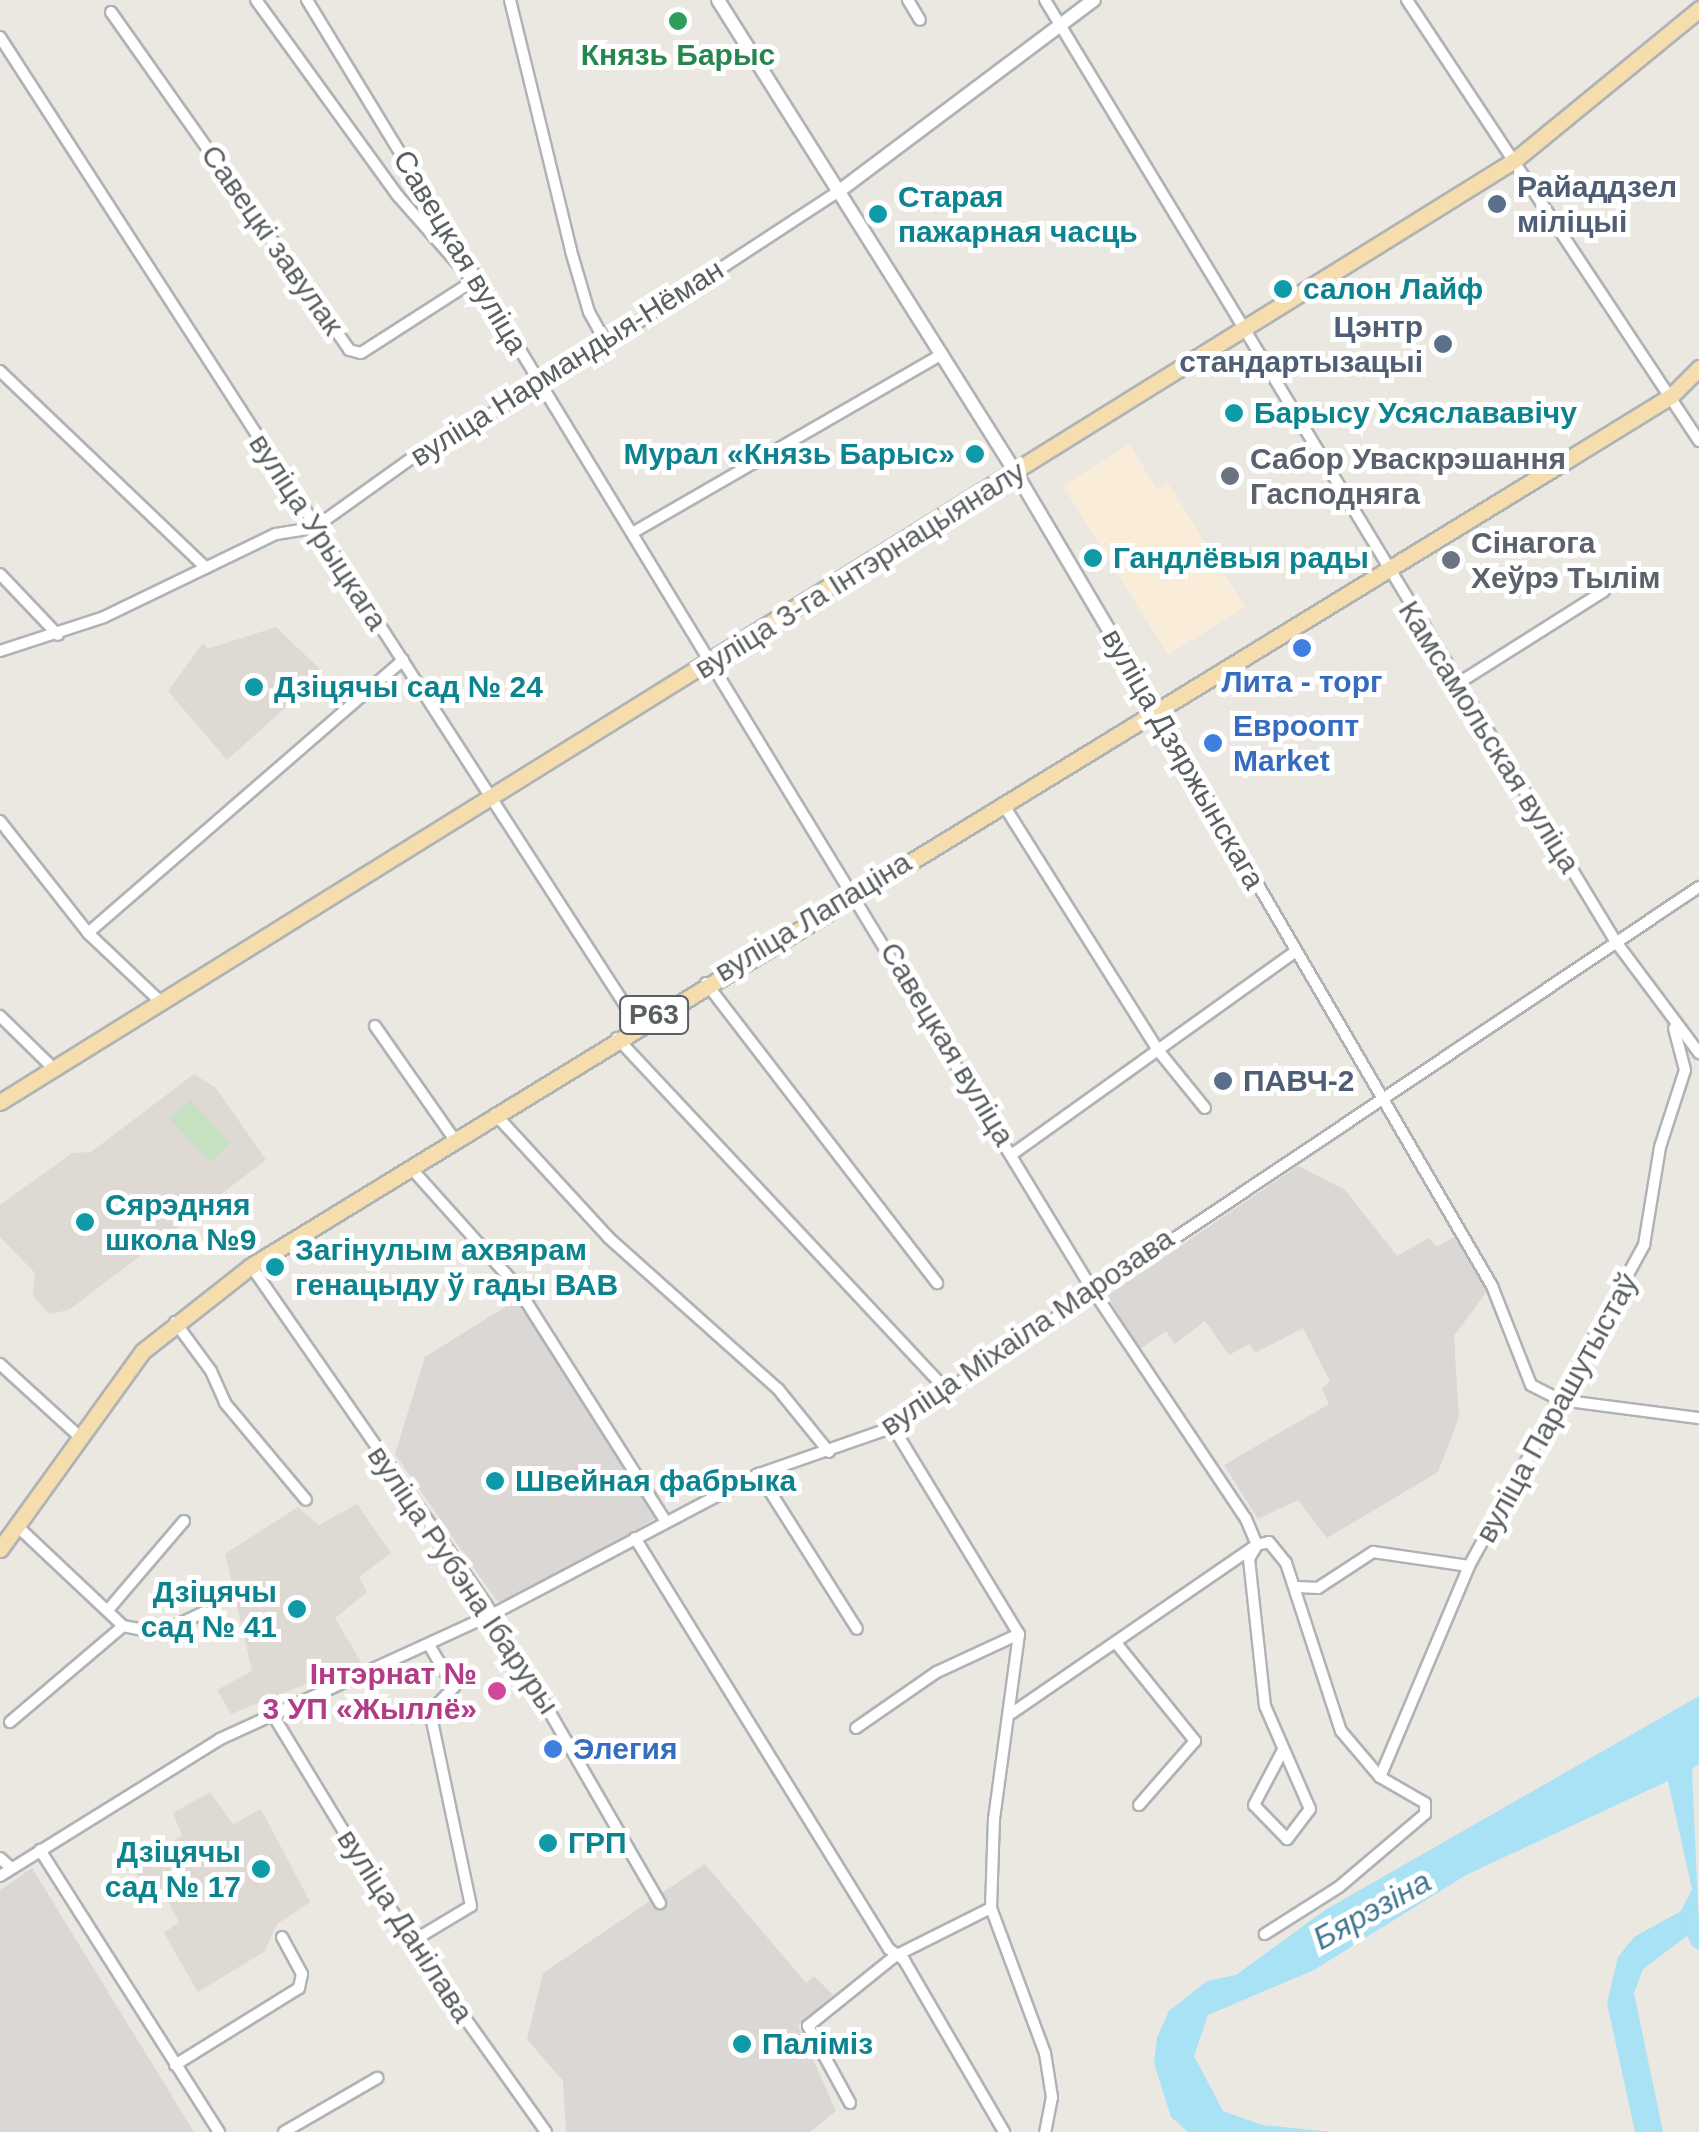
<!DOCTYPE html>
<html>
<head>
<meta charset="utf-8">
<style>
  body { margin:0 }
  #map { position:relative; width:1699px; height:2132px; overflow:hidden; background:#ebe8e2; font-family:Helvetica,sans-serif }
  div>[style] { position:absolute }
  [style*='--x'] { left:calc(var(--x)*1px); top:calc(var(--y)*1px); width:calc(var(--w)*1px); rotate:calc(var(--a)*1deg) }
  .commercial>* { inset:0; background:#f9ecd9 }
  .industrial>* { inset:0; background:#dad7d4 }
  .education>* { inset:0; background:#ded9d3 }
  .green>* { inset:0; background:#c6e1c1 }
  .water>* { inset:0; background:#a9e1f5 }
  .river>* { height:18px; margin:-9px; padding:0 9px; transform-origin:9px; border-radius:9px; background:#a9e1f5 }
  .roads { filter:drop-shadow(2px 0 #afb3b6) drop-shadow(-2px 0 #afb3b6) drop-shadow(0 2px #afb3b6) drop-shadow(0 -2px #afb3b6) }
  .minor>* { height:10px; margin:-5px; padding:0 5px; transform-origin:5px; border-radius:5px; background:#fff }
  .tertiary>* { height:12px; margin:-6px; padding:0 6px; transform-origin:6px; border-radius:6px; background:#fff }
  .primary>* { height:15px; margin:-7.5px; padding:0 7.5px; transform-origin:7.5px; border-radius:7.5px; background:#f5ddad }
  .dots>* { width:28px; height:28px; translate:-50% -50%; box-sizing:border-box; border:5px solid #fff; border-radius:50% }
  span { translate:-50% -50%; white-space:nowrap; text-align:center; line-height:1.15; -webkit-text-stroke:10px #fff; paint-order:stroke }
  .shield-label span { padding:2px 8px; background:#fff; border:2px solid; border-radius:8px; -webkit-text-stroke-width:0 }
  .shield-label { font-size:28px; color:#5a5f61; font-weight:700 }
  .leisure-label { font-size:30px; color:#27864d; font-weight:700 }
  .service-label { font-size:30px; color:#4e5e75; font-weight:700 }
  .left { translate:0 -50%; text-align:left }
  .right { translate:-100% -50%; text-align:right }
  .culture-label { font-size:30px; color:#0d838f; font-weight:700 }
  .street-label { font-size:30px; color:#5a5f61 }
  .worship-label { font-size:30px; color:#5b616d; font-weight:700 }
  .shop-label { font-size:30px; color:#366cbe; font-weight:700 }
  .hotel-label { font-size:30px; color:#b23c85; font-weight:700 }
  .water-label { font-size:32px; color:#437894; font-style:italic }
</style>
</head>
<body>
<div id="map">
  <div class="commercial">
    <i style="clip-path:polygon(1129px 444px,1157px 489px,1168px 483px,1245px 607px,1168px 655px,1063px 486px)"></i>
  </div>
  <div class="industrial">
    <i style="clip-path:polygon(1298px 1166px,1345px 1190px,1397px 1256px,1429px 1238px,1437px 1247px,1454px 1237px,1487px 1291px,1454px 1336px,1459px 1417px,1438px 1472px,1327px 1538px,1298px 1500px,1258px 1519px,1224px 1465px,1329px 1404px,1322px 1389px,1330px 1381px,1303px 1328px,1255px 1353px,1249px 1344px,1229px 1355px,1205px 1321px,1175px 1344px,1166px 1331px,1140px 1349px,1107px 1296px)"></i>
    <i style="clip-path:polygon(518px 1299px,658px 1517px,505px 1603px,496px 1600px,395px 1454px,425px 1357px)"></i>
    <i style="clip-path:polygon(705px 1864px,806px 1983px,814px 1976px,833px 1995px,798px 2026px,836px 2111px,810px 2132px,566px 2132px,563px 2081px,527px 2039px,543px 1973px)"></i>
    <i style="clip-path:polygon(32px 1868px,194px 2132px,0 2132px,0 1890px)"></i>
  </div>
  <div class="education">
    <i style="clip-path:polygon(276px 627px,324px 673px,227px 760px,168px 691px,203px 643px,207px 649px)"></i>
    <i style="clip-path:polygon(194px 1074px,216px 1088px,266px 1160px,69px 1310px,49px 1314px,33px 1296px,35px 1273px,0 1237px,0 1205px,72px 1153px,91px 1152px)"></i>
    <i style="clip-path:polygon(357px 1504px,391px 1553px,359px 1577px,367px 1592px,335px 1618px,361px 1662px,231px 1714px,217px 1690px,252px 1671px,225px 1554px,298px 1507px,319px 1525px)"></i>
    <i style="clip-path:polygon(210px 1792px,233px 1824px,261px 1809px,310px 1902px,277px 1924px,264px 1952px,198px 1992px,164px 1933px,179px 1922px,162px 1890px,150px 1897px,132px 1866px,182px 1836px,173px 1813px)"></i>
  </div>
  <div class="green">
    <i style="clip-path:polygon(190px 1100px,230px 1143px,210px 1162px,170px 1119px)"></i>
  </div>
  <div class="water">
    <i style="clip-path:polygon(1699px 1696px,1699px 1764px,1692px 1769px,1699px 1927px,1643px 1969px,1634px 1993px,1663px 2132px,1635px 2132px,1607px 2003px,1618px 1957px,1634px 1937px,1681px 1911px,1692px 1889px,1668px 1781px,1466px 1875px,1314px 1970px,1208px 2015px,1194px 2056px,1223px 2111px,1262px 2125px,1332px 2132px,1188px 2132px,1171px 2117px,1154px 2063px,1157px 2038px,1169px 2011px,1207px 1981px,1236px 1975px,1325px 1910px)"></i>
  </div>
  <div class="river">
    <i style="--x:1690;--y:1920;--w:22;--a:66"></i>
  </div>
  <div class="roads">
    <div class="minor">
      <i style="--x:307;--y:0;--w:1509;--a:58.66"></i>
      <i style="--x:1092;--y:1289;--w:277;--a:56.2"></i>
      <i style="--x:1246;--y:1519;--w:28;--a:67"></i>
      <i style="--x:1257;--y:1545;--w:12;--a:-14"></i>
      <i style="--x:1269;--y:1542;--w:27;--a:51"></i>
      <i style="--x:1286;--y:1563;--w:177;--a:71.9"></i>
      <i style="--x:1341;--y:1731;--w:60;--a:49.7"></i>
      <i style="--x:1380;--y:1777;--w:52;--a:30"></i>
      <i style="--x:1425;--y:1803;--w:11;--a:90"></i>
      <i style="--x:1425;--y:1814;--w:113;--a:139.7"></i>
      <i style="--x:1339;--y:1887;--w:88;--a:147.6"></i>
      <i style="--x:510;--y:0;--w:258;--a:76.3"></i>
      <i style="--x:571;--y:251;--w:64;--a:73.6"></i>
      <i style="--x:589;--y:312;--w:35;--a:61"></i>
      <i style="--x:908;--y:0;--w:23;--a:59"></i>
      <i style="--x:1045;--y:0;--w:1102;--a:58.78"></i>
      <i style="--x:1616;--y:942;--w:139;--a:53.2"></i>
      <i style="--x:1407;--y:0;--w:529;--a:56.49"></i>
      <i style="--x:111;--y:12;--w:413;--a:54.8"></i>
      <i style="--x:349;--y:350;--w:12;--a:14"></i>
      <i style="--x:361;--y:353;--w:133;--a:-32.7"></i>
      <i style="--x:473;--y:281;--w:113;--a:-131.4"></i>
      <i style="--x:398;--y:196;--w:242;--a:-125.9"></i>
      <i style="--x:0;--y:37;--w:1176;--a:57.15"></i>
      <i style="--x:0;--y:371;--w:285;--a:43.7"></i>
      <i style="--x:634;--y:532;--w:356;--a:-30"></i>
      <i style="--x:0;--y:574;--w:84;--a:46.4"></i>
      <i style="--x:0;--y:651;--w:109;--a:-18.1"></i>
      <i style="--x:104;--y:617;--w:191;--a:-25.8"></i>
      <i style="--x:276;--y:534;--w:38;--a:-9"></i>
      <i style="--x:314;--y:528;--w:122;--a:-35.6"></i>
      <i style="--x:413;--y:457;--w:146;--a:-29"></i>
      <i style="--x:541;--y:386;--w:355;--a:-33.2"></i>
      <i style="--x:1457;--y:684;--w:174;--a:-32.3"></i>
      <i style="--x:1156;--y:710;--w:667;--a:59.74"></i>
      <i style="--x:1492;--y:1286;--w:106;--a:68.5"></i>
      <i style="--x:1531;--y:1385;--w:33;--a:27"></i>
      <i style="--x:1560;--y:1400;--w:140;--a:7.4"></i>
      <i style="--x:1003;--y:804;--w:289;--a:57.8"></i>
      <i style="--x:1157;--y:1049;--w:76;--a:50.9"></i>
      <i style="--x:0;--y:821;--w:142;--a:51.8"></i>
      <i style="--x:88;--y:933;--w:99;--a:43.4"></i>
      <i style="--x:88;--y:933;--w:417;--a:-40.9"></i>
      <i style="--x:706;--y:983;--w:379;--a:52.4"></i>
      <i style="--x:0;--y:1016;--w:73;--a:44.4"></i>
      <i style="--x:375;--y:1026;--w:138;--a:55"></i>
      <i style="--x:617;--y:1038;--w:479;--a:46.9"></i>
      <i style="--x:495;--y:1114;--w:168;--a:47.4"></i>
      <i style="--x:609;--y:1238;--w:227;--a:41.8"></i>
      <i style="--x:778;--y:1389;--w:81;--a:51"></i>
      <i style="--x:1014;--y:1153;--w:345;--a:-35.6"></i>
      <i style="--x:410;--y:1167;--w:157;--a:48.1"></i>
      <i style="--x:515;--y:1284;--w:280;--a:57.6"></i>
      <i style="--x:251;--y:1266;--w:424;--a:55.2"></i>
      <i style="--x:493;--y:1614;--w:334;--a:60"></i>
      <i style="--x:175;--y:1322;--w:61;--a:53.7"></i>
      <i style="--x:211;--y:1371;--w:35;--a:66"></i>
      <i style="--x:225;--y:1403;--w:126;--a:50.1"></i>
      <i style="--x:0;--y:1364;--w:108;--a:42.4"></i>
      <i style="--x:893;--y:1427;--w:242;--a:58.7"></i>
      <i style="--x:1019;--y:1634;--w:186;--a:97.7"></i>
      <i style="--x:994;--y:1818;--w:90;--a:91.9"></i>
      <i style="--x:991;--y:1908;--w:155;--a:69.6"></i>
      <i style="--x:1045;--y:2053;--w:45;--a:81"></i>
      <i style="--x:1052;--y:2097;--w:36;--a:101"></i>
      <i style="--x:759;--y:1474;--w:183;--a:57.7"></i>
      <i style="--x:16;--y:1525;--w:147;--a:43.3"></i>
      <i style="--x:123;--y:1626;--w:38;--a:11"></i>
      <i style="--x:160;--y:1633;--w:49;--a:-25.5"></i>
      <i style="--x:635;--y:1538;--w:483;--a:58.3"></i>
      <i style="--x:889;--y:1949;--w:19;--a:36"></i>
      <i style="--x:904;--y:1960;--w:199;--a:59.8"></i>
      <i style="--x:1257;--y:1545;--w:16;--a:120"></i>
      <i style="--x:1249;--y:1559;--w:148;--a:83.8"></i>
      <i style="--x:1265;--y:1706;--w:112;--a:66.4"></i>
      <i style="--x:1310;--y:1809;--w:38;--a:127"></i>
      <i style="--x:1287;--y:1839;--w:47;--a:-134.1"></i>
      <i style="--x:1254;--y:1805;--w:62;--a:-62.2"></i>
      <i style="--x:1297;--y:1587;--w:21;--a:3"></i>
      <i style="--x:1318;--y:1588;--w:66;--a:-33.2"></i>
      <i style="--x:1373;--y:1552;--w:97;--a:8.3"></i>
      <i style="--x:108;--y:1610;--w:117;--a:-49.5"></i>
      <i style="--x:1116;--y:1643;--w:126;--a:51.1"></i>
      <i style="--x:1195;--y:1741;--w:85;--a:131.2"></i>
      <i style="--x:1012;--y:1713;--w:295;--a:-34.5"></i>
      <i style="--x:273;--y:1715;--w:266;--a:58.7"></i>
      <i style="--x:411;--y:1942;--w:233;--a:54.6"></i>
      <i style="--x:10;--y:1722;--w:148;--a:-40.3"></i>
      <i style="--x:856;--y:1728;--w:98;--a:-34.7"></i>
      <i style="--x:937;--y:1672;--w:90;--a:-24.9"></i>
      <i style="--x:1380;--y:1777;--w:229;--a:-67.1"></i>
      <i style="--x:1469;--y:1566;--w:366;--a:-61.4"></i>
      <i style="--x:1644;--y:1245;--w:99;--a:-80.7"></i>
      <i style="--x:1660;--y:1147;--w:81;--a:-72"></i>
      <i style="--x:1685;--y:1070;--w:43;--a:-104.7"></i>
      <i style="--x:40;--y:1850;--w:334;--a:57.6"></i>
      <i style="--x:0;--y:1858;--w:15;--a:42"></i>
      <i style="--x:0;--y:1876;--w:259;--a:-31.9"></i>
      <i style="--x:220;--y:1739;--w:300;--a:-24.6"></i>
      <i style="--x:493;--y:1614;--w:301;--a:-27.8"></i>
      <i style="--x:759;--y:1474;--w:142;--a:-19.3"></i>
      <i style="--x:893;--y:1427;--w:970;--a:-33.82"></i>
      <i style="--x:411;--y:1942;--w:70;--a:-31"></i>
      <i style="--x:471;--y:1906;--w:198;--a:-101.9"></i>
      <i style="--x:430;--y:1712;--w:35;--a:-46"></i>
      <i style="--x:454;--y:1687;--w:49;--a:-120.8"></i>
      <i style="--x:175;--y:2065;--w:146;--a:-31.8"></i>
      <i style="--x:299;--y:1988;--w:14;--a:-78"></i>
      <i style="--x:302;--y:1974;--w:42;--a:-118.4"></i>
      <i style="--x:850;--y:2103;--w:88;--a:-118.6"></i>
      <i style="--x:808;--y:2026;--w:112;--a:-38.8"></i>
      <i style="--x:895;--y:1956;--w:107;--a:-26.6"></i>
      <i style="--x:284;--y:2132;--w:108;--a:-30.1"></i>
    </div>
    <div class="tertiary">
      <i style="--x:718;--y:0;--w:559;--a:57.79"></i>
      <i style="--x:1016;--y:473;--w:275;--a:59.4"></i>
      <i style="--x:838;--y:192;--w:320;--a:-36.9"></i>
    </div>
    <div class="primary">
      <i style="--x:0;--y:1102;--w:1785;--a:-31.88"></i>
      <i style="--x:1516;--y:159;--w:237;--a:-39.3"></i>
      <i style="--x:0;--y:1549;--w:244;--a:-54.2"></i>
      <i style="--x:143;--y:1351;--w:137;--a:-38.2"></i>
      <i style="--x:251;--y:1266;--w:1537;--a:-31.49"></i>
      <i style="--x:1562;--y:463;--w:128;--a:-31.6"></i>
      <i style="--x:1671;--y:396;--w:40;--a:-45"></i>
    </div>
  </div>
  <div class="dots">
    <i style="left:678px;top:21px;background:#2e9e5b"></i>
    <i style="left:1497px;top:204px;background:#5c6f8a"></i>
    <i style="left:878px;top:214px;background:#0f9aa8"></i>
    <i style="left:1283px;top:289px;background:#0f9aa8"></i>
    <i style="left:1443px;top:344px;background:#5c6f8a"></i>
    <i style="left:1234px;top:413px;background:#0f9aa8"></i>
    <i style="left:975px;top:454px;background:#0f9aa8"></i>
    <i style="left:1230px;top:476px;background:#6b7280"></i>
    <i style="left:1093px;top:558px;background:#0f9aa8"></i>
    <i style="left:1451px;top:560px;background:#6b7280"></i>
    <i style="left:1302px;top:648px;background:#3f7fe0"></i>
    <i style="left:254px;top:687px;background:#0f9aa8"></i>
    <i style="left:1213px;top:743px;background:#3f7fe0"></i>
    <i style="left:1223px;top:1081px;background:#5c6f8a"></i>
    <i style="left:85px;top:1222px;background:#0f9aa8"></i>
    <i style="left:275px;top:1267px;background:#0f9aa8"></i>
    <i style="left:495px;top:1481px;background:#0f9aa8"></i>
    <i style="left:297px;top:1609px;background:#0f9aa8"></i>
    <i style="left:497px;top:1691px;background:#d1479c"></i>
    <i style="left:553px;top:1749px;background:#3f7fe0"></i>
    <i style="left:548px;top:1843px;background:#0f9aa8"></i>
    <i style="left:261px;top:1869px;background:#0f9aa8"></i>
    <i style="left:742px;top:2044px;background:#0f9aa8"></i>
  </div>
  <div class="shield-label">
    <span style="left:654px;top:1015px">Р63</span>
  </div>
  <div class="leisure-label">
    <span style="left:678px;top:55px">Князь Барыс</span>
  </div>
  <div class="service-label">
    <span class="left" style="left:1517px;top:204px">Райаддзел<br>міліцыі</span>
    <span class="right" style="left:1423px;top:344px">Цэнтр<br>стандартызацыі</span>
    <span class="left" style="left:1243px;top:1081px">ПАВЧ-2</span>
  </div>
  <div class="culture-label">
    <span class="left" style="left:898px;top:214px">Старая<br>пажарная часць</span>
    <span class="left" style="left:1303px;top:289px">салон Лайф</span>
    <span class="left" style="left:1254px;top:413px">Барысу Усяслававічу</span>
    <span class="right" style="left:955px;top:454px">Мурал «Князь Барыс»</span>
    <span class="left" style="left:1113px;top:558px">Гандлёвыя рады</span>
    <span class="left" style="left:274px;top:687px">Дзіцячы сад № 24</span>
    <span class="left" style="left:105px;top:1222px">Сярэдняя<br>школа №9</span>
    <span class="left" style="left:295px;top:1267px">Загінулым ахвярам<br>генацыду ў гады ВАВ</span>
    <span class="left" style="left:515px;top:1481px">Швейная фабрыка</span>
    <span class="right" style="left:277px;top:1609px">Дзіцячы<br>сад № 41</span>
    <span class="left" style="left:568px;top:1843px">ГРП</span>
    <span class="right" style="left:241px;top:1869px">Дзіцячы<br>сад № 17</span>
    <span class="left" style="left:762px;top:2044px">Паліміз</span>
  </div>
  <div class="street-label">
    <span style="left:272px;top:240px;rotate:55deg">Савецкі завулак</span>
    <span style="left:460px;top:252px;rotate:59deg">Савецкая вуліца</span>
    <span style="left:567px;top:363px;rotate:-32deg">вуліца Нармандыя-Нёман</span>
    <span style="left:318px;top:532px;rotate:57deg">вуліца Урыцкага</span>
    <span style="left:860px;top:570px;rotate:-32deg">вуліца 3-га Інтэрнацыяналу</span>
    <span style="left:1489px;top:737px;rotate:58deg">Камсамольская вуліца</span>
    <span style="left:1183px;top:759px;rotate:60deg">вуліца Дзяржынскага</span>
    <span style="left:813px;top:917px;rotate:-31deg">вуліца Лапаціна</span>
    <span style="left:947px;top:1044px;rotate:59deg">Савецкая вуліца</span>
    <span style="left:1027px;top:1332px;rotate:-34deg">вуліца Міхаіла Марозава</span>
    <span style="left:1557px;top:1408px;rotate:-61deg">вуліца Парашутыстаў</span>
    <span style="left:463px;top:1580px;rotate:56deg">вуліца Рубэна Ібаруры</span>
    <span style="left:405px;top:1926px;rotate:57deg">вуліца Данілава</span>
  </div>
  <div class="worship-label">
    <span class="left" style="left:1250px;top:476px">Сабор Уваскрэшання<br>Гасподняга</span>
    <span class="left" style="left:1471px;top:560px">Сінагога<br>Хеўрэ Тылім</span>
  </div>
  <div class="shop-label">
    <span style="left:1302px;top:682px">Лита - торг</span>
    <span class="left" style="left:1233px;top:743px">Евроопт<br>Market</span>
    <span class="left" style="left:573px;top:1749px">Элегия</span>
  </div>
  <div class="hotel-label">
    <span class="right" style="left:477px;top:1691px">Інтэрнат №<br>3 УП «Жыллё»</span>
  </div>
  <div class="water-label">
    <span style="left:1372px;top:1910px;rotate:-29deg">Бярэзіна</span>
  </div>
</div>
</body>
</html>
